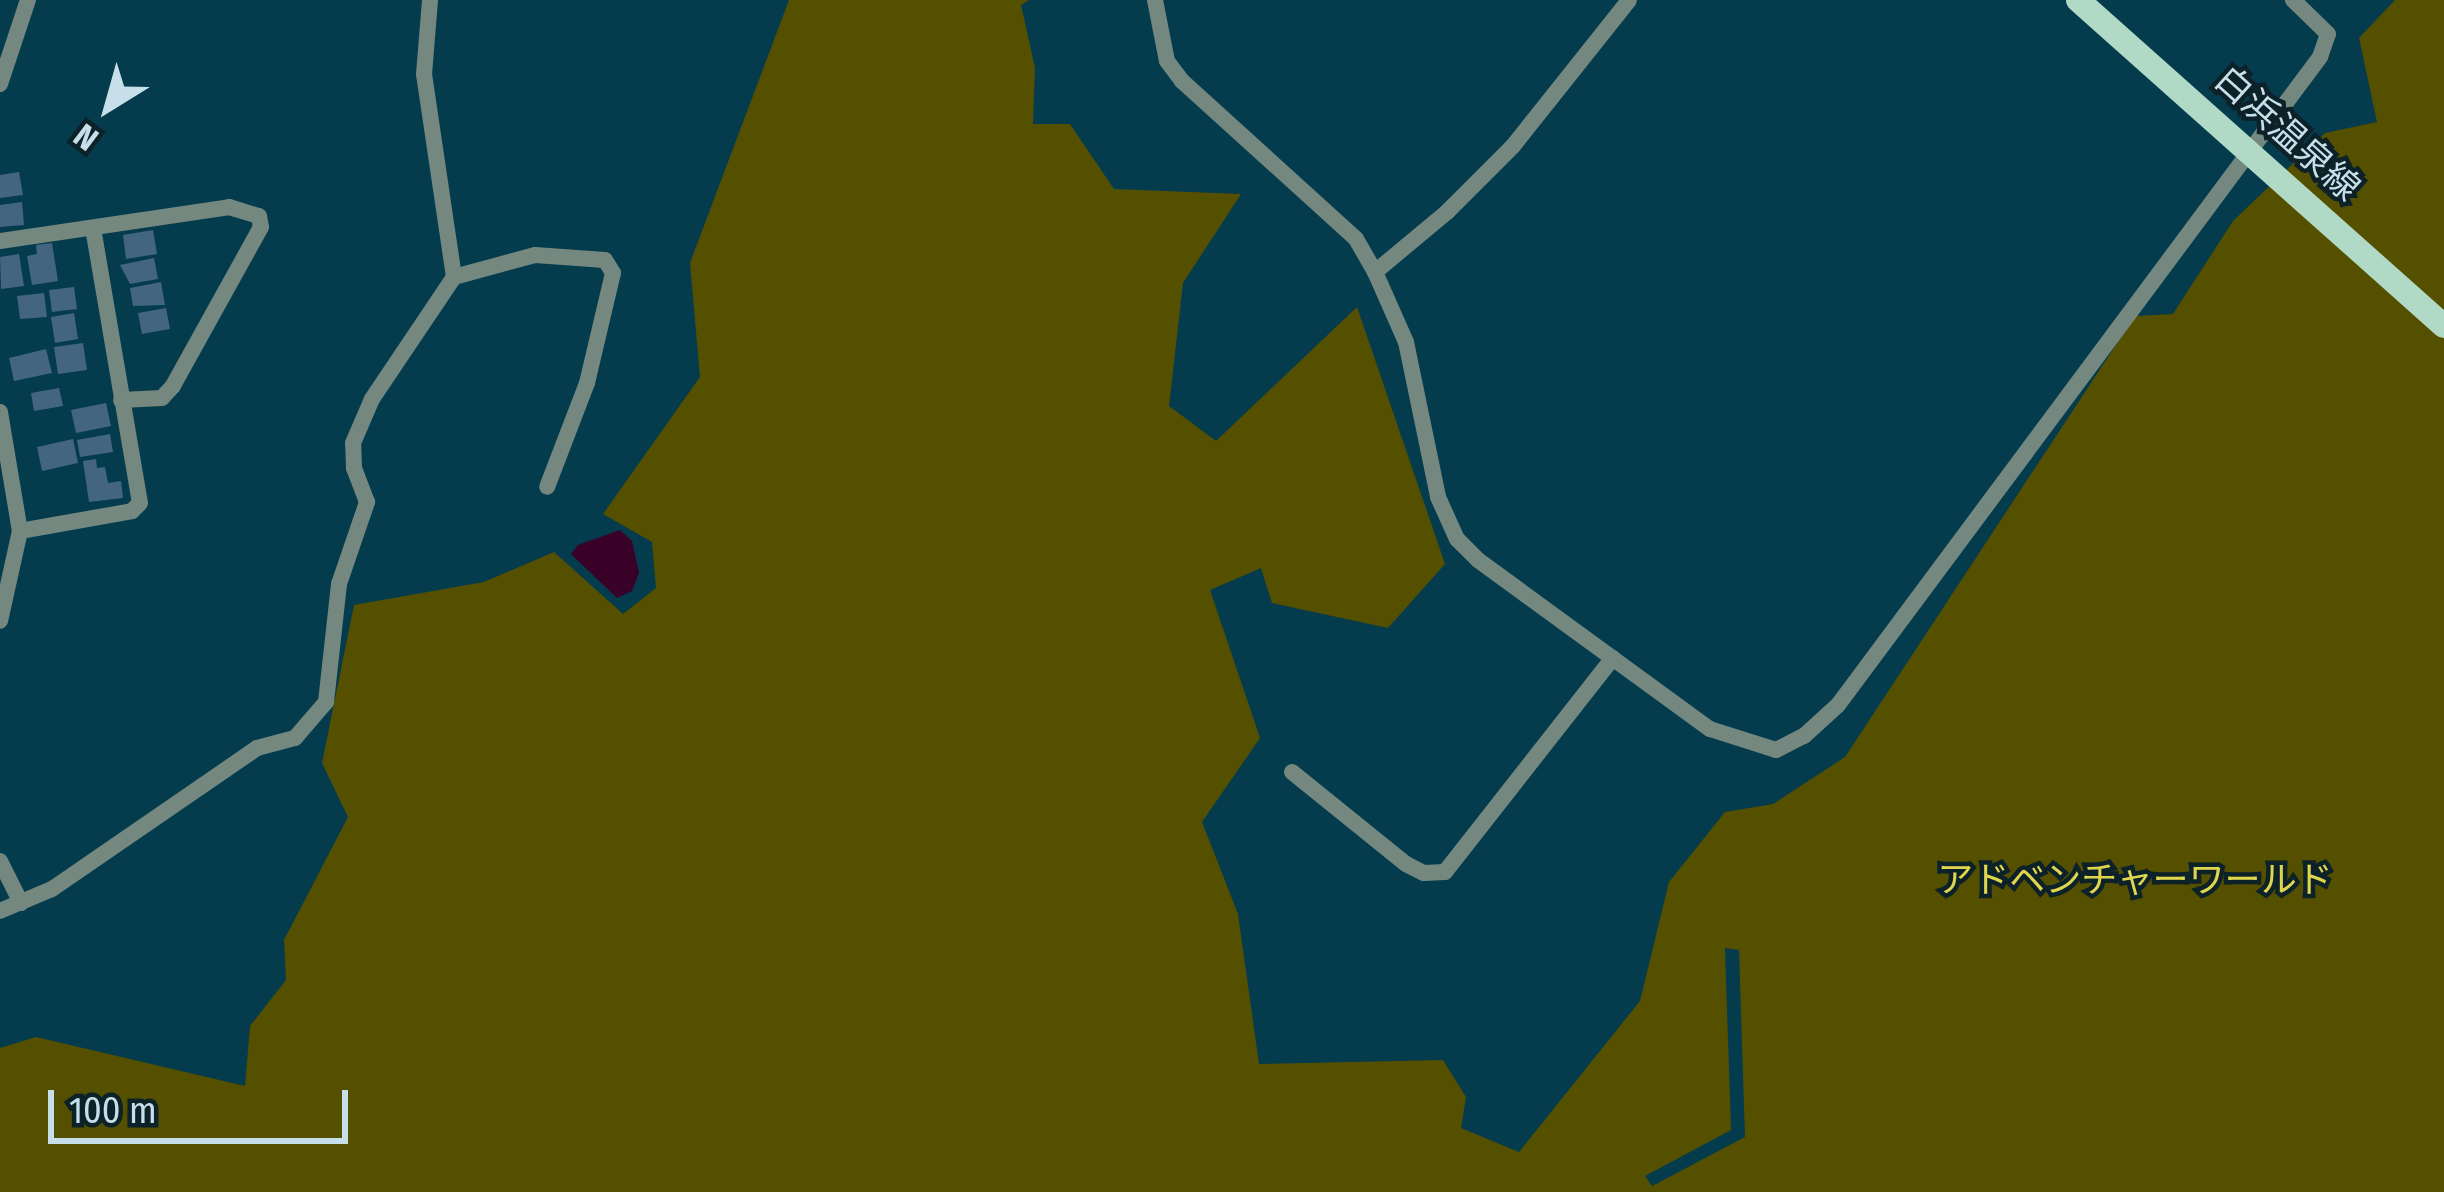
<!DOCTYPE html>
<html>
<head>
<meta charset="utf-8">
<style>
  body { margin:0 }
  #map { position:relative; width:2444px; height:1192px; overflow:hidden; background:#043c4d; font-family:"Fira Sans Condensed","Noto Sans JP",sans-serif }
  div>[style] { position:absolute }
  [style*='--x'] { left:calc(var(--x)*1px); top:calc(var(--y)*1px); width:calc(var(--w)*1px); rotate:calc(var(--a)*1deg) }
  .green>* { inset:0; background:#554f00 }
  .water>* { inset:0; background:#3a0128 }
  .building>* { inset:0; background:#436582 }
  .street>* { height:16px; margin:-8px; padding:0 8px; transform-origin:8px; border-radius:8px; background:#74887f }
  .primary>* { height:24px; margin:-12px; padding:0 12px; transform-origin:12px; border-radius:12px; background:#b0dac6 }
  span { translate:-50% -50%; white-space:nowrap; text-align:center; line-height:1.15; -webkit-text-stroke:9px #0c2128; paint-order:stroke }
  .street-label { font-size:36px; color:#c6dfe9 }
  .park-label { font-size:36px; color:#e0d64d }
  .north { position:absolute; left:48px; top:48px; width:120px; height:120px; -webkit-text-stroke:9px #0c2128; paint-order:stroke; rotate:217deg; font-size:33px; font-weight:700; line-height:48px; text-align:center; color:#c6dfe9 }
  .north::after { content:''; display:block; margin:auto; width:42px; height:54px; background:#c6dfe9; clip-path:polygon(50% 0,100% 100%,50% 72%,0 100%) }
  .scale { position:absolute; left:48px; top:1090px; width:300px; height:54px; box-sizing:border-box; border:6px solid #c6dfe9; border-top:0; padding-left:15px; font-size:36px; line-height:42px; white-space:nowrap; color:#c6dfe9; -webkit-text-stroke:9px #0c2128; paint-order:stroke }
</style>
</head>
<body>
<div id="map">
  <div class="green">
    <i style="clip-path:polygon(evenodd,789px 0,1029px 0,1021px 5px,1035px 68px,1033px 124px,1070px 124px,1114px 189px,1241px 194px,1183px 283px,1169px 406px,1216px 441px,1357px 307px,1445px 564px,1388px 628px,1272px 603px,1261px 568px,1210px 590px,1260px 738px,1202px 822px,1238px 914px,1259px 1064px,1443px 1060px,1466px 1097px,1461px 1128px,1519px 1152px,1640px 1001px,1669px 882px,1725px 812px,1773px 804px,1845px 757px,2135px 316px,2173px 314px,2233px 221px,2325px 133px,2377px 122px,2359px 38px,2395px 0,2444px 0,2444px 1192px,0 1192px,0 1048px,36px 1037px,245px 1086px,250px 1026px,286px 980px,284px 940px,348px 817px,322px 763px,354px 605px,484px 582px,554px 552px,623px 614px,656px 588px,652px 542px,603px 514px,700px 377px,690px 263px,789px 0,1725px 948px,1739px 950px,1745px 1137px,1652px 1186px,1645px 1176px,1731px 1130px,1725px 948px)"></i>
  </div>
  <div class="water">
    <i style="clip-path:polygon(620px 530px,632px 541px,639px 573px,632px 591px,617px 598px,571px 554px,578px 545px)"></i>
  </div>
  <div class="building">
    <i style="clip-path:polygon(19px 172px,23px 195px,0 198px,0 175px)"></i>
    <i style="clip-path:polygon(22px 202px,24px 225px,0 227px,0 205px)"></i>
    <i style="clip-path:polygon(153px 230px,157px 254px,126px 259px,123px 235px)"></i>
    <i style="clip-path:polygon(52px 243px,58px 281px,32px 285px,27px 256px,37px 254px,36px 245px)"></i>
    <i style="clip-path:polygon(19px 254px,24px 286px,1px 289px,0 257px)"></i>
    <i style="clip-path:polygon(154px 258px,158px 279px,130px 284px,120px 265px)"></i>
    <i style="clip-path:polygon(161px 282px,165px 305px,133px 306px,130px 288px)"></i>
    <i style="clip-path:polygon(74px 287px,77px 309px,52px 312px,49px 290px)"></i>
    <i style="clip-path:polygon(44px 293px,47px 317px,20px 319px,17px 296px)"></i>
    <i style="clip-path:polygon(166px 308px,170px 329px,142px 334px,138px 313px)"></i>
    <i style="clip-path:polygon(74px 313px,78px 339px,55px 343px,51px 317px)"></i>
    <i style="clip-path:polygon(83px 343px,87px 370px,58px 374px,54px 347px)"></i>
    <i style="clip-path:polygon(46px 349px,52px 373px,14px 381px,9px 358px)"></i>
    <i style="clip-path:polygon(59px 388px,63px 406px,34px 411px,31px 393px)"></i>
    <i style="clip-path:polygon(106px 403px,111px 426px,76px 433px,71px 410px)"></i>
    <i style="clip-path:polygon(110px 434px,113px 452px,80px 457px,77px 440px)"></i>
    <i style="clip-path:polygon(73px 439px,78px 463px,42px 471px,37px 447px)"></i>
    <i style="clip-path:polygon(96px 459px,97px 468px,105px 467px,108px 483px,121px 481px,123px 498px,89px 502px,83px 461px)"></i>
  </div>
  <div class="street">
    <i style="--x:430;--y:0;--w:74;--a:94.6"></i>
    <i style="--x:424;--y:74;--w:205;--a:81.6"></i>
    <i style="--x:454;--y:277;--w:84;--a:-15.2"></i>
    <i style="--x:535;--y:255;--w:70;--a:4.1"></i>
    <i style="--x:605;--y:260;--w:15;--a:58"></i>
    <i style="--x:613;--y:273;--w:113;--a:103.3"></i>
    <i style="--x:587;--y:383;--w:111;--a:111"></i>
    <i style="--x:1155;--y:0;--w:62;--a:78.9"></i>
    <i style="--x:1167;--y:61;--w:25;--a:53"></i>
    <i style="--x:1182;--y:81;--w:235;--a:42.2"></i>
    <i style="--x:1356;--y:239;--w:38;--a:60"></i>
    <i style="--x:1375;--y:272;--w:77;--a:66.1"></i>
    <i style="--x:1406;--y:342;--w:158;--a:78.3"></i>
    <i style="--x:1438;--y:497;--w:46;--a:65.7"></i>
    <i style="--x:1457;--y:539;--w:30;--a:45"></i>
    <i style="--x:1478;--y:560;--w:287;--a:36.1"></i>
    <i style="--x:1710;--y:729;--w:69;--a:17.7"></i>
    <i style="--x:1776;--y:750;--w:31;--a:-27"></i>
    <i style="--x:1804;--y:736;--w:46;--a:-42.4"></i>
    <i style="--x:1838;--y:705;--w:808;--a:-53.36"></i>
    <i style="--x:2320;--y:57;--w:24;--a:-71"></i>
    <i style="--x:2328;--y:34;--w:49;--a:-135.8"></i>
    <i style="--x:0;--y:84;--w:89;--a:-71.6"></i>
    <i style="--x:0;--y:241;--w:232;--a:-8.4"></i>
    <i style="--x:229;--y:207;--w:31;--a:17"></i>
    <i style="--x:259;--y:216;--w:11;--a:80"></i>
    <i style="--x:261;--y:227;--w:182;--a:119"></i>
    <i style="--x:173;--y:386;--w:16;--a:133"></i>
    <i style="--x:162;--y:398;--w:41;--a:177.2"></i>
    <i style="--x:1375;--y:272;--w:94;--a:-39.8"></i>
    <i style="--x:1447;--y:212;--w:93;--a:-45"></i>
    <i style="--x:1513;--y:146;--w:186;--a:-51.5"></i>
    <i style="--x:0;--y:412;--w:121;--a:80.5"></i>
    <i style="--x:20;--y:531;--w:92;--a:102.5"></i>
    <i style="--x:20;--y:531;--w:114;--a:-10.1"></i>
    <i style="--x:132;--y:511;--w:11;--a:-45"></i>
    <i style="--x:140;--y:503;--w:279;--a:-99.7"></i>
    <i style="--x:1292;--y:772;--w:146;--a:38.9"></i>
    <i style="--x:1406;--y:864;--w:20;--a:27"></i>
    <i style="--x:1424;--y:873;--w:21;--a:-3"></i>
    <i style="--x:1445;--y:872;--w:272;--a:-51.9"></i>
    <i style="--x:0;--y:861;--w:47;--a:63.4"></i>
    <i style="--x:0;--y:911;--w:56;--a:-22.9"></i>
    <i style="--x:52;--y:889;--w:249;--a:-34.5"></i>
    <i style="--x:257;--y:748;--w:39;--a:-15"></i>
    <i style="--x:295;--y:738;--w:48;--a:-49.3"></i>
    <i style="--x:326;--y:702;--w:119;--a:-83.7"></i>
    <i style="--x:339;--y:584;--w:87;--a:-71.1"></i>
    <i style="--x:367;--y:502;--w:36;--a:-111"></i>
    <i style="--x:354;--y:468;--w:25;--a:-92"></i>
    <i style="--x:353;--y:443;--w:48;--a:-66.6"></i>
    <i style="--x:372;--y:399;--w:147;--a:-56.1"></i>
  </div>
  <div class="primary">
    <i style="--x:2078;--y:0;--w:490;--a:41.7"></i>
  </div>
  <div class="street-label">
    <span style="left:2287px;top:134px;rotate:42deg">白浜温泉線</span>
  </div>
  <div class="park-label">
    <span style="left:2135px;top:881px">アドベンチャーワールド</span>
  </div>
  <div class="north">N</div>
  <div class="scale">100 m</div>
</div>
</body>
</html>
